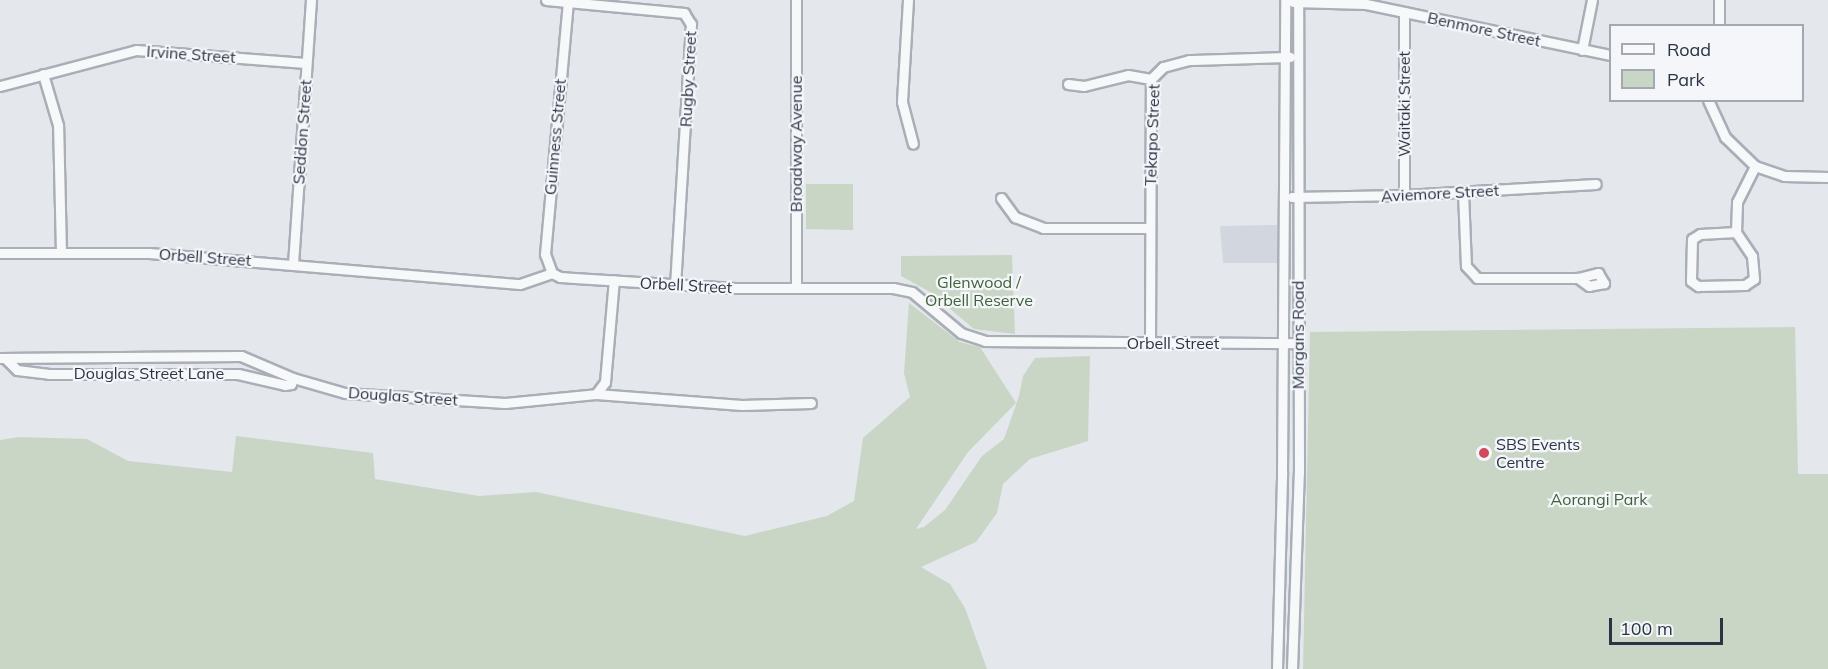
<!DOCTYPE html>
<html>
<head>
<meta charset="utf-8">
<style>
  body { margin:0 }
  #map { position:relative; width:1828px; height:669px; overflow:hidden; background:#e4e7ec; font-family:Mulish,sans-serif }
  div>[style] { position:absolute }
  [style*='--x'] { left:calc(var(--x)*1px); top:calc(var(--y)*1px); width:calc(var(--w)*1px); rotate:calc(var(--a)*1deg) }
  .built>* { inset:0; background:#d2d6de }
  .green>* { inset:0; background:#c9d6c5 }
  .roads { filter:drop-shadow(2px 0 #a9aeb7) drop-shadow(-2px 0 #a9aeb7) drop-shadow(0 2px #a9aeb7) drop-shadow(0 -2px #a9aeb7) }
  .minor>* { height:9px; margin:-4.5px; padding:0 4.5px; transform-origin:4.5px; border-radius:4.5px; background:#f7f8fa }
  .dots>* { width:16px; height:16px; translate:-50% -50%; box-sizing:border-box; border:3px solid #f4f6f9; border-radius:50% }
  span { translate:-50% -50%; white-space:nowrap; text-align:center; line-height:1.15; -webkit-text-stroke:4.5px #f4f6f9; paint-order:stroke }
  .street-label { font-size:16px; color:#2b3445 }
  .park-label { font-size:16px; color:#3f6138 }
  .poi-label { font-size:16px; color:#2b3445 }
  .left { translate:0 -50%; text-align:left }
  .legend { position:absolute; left:1609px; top:24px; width:195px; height:78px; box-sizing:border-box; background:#f4f6f9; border:2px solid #a4a8b1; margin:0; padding:8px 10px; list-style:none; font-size:18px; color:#2b3445 }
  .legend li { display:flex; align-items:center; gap:12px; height:30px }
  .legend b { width:30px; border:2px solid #a4a8b1 }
  .scale { position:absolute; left:1609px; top:618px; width:114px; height:27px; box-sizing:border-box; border:3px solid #2b3445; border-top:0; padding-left:8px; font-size:18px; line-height:21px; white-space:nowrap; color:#2b3445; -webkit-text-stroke:4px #f4f6f9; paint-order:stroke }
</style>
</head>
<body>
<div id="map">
  <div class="built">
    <i style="clip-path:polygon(1277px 225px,1277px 263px,1223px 263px,1220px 226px)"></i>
  </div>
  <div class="green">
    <i style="clip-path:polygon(806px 184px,853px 184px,853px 230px,806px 229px)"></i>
    <i style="clip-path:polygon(1012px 255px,1015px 334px,974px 329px,930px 292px,901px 276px,901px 256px)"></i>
    <i style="clip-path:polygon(909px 303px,960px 342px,980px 347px,1016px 403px,968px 452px,916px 529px,924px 527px,945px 510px,982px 456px,1004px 439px,1019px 396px,1023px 376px,1035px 358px,1090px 356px,1088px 441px,1030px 459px,1003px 484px,997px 513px,976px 542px,921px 567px,950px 584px,965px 608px,987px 669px,0 669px,0 440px,19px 437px,87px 439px,128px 461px,232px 472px,236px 436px,373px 453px,375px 479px,479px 496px,536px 492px,745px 536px,827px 516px,854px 501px,863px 438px,910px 397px,904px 373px)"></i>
    <i style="clip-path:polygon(1795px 327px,1798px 474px,1828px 474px,1828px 669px,1303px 669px,1310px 332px)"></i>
  </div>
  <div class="roads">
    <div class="minor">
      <i style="--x:546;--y:0;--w:139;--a:5.4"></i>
      <i style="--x:684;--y:13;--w:13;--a:58"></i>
      <i style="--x:691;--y:24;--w:261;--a:93.5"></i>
      <i style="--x:908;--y:0;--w:102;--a:93.4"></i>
      <i style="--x:902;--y:102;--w:43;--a:75.3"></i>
      <i style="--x:1719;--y:0;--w:26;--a:90"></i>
      <i style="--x:1293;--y:2;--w:73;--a:1.6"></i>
      <i style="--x:1366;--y:4;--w:249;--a:11.8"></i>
      <i style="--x:1404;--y:12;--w:183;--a:90"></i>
      <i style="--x:1582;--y:50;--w:51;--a:-78.7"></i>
      <i style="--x:1068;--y:84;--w:16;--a:7"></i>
      <i style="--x:1084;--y:86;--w:45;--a:-14"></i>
      <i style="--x:1128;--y:75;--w:23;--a:10"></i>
      <i style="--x:0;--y:86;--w:141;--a:-14.8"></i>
      <i style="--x:136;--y:50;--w:170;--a:4.4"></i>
      <i style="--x:1708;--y:100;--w:41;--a:65.3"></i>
      <i style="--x:1725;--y:137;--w:42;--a:44"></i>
      <i style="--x:1755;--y:166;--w:31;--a:19"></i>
      <i style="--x:1784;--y:176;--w:44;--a:1.3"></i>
      <i style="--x:1463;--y:192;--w:74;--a:87.7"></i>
      <i style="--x:1466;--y:266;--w:16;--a:47"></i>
      <i style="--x:1477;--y:278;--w:101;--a:0"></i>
      <i style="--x:1578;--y:278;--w:21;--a:-14"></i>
      <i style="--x:1598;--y:273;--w:12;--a:59"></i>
      <i style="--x:1604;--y:283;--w:15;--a:169"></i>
      <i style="--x:1589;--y:286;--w:14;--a:-144"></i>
      <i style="--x:1292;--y:197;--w:112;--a:-1"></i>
      <i style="--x:1404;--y:195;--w:192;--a:-3.3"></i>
      <i style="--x:1001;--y:198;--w:24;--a:54"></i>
      <i style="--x:1015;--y:217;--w:30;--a:21"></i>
      <i style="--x:1043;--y:228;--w:107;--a:0"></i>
      <i style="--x:1736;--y:232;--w:36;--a:177"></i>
      <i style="--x:1700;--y:234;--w:9;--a:148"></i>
      <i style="--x:1692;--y:239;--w:42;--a:91.4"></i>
      <i style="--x:1691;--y:281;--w:9;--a:36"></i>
      <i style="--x:1698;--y:286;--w:47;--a:-1.2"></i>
      <i style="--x:1745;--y:285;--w:11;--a:-34"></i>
      <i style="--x:1754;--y:279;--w:23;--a:-95"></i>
      <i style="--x:1752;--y:256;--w:29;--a:-124"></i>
      <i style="--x:1736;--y:232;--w:30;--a:-88"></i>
      <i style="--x:1737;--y:202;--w:40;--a:-63.4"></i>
      <i style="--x:0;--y:253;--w:61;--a:0"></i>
      <i style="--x:61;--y:253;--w:128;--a:-91.3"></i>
      <i style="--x:58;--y:125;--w:53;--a:-106.4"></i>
      <i style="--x:61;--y:253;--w:88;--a:0"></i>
      <i style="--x:149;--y:253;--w:372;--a:4.8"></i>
      <i style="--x:520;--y:284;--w:34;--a:-19"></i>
      <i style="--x:552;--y:273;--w:9;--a:27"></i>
      <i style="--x:560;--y:277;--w:175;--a:3.6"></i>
      <i style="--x:735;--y:288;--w:158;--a:0"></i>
      <i style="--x:893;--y:288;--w:19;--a:12"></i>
      <i style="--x:912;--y:292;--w:64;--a:39.9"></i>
      <i style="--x:961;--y:333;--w:25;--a:18"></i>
      <i style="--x:985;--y:341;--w:314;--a:0.4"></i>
      <i style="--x:293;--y:264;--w:265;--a:-86.1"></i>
      <i style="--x:552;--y:273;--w:20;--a:-110"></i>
      <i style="--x:545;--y:254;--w:255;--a:-84.8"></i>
      <i style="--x:796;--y:287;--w:287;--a:-90"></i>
      <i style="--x:1150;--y:343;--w:264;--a:-89.8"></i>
      <i style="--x:1151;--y:79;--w:17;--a:-45"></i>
      <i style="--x:1163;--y:67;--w:27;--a:-15"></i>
      <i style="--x:1189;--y:60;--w:101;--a:-1.7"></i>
      <i style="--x:0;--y:358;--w:241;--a:-0.5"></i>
      <i style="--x:241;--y:356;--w:56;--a:22.9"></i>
      <i style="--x:293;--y:378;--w:54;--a:16.1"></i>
      <i style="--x:345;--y:393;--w:160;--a:3.6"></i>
      <i style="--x:505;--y:403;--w:91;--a:-5.6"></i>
      <i style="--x:596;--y:394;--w:146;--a:4.3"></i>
      <i style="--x:742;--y:405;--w:69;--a:-1.7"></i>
      <i style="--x:5;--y:358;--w:17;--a:45"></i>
      <i style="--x:17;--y:370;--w:32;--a:7"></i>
      <i style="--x:49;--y:374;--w:189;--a:0"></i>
      <i style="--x:238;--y:374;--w:48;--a:13.2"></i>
      <i style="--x:285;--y:385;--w:6;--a:-9"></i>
      <i style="--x:291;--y:384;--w:6;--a:-72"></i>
      <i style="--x:596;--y:394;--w:15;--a:-53"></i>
      <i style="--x:605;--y:382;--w:102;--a:-85"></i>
      <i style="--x:1277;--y:669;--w:197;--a:-88.5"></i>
      <i style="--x:1282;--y:472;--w:472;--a:-89.6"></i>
      <i style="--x:1292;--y:669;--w:196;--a:-88"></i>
      <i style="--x:1299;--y:473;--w:473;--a:-90.1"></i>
    </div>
  </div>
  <div class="dots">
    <i style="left:1484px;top:453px;background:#d1495b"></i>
  </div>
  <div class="street-label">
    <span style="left:1484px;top:29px;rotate:12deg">Benmore Street</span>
    <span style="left:191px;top:54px;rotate:4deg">Irvine Street</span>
    <span style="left:688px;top:79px;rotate:-87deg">Rugby Street</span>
    <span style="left:1404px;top:104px;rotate:-90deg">Waitaki Street</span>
    <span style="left:302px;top:132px;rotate:-86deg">Seddon Street</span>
    <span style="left:1152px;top:135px;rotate:-88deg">Tekapo Street</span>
    <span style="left:555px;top:137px;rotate:-85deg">Guinness Street</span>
    <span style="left:796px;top:144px;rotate:-90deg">Broadway Avenue</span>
    <span style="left:1440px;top:193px;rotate:-3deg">Aviemore Street</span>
    <span style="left:205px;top:257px;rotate:4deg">Orbell Street</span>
    <span style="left:686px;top:285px;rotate:3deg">Orbell Street</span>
    <span style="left:1298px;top:335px;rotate:-90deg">Morgans Road</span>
    <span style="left:1173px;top:343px">Orbell Street</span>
    <span style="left:149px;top:373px">Douglas Street Lane</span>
    <span style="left:403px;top:396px;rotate:4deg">Douglas Street</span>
  </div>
  <div class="park-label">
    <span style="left:979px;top:291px">Glenwood /<br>Orbell Reserve</span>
    <span style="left:1599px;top:499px">Aorangi Park</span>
  </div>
  <div class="poi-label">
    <span class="left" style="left:1496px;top:453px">SBS Events<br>Centre</span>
  </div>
  <ul class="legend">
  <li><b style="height:8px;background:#f7f8fa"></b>Road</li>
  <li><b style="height:16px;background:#c9d6c5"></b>Park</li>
  </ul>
  <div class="scale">100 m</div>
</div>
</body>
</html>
